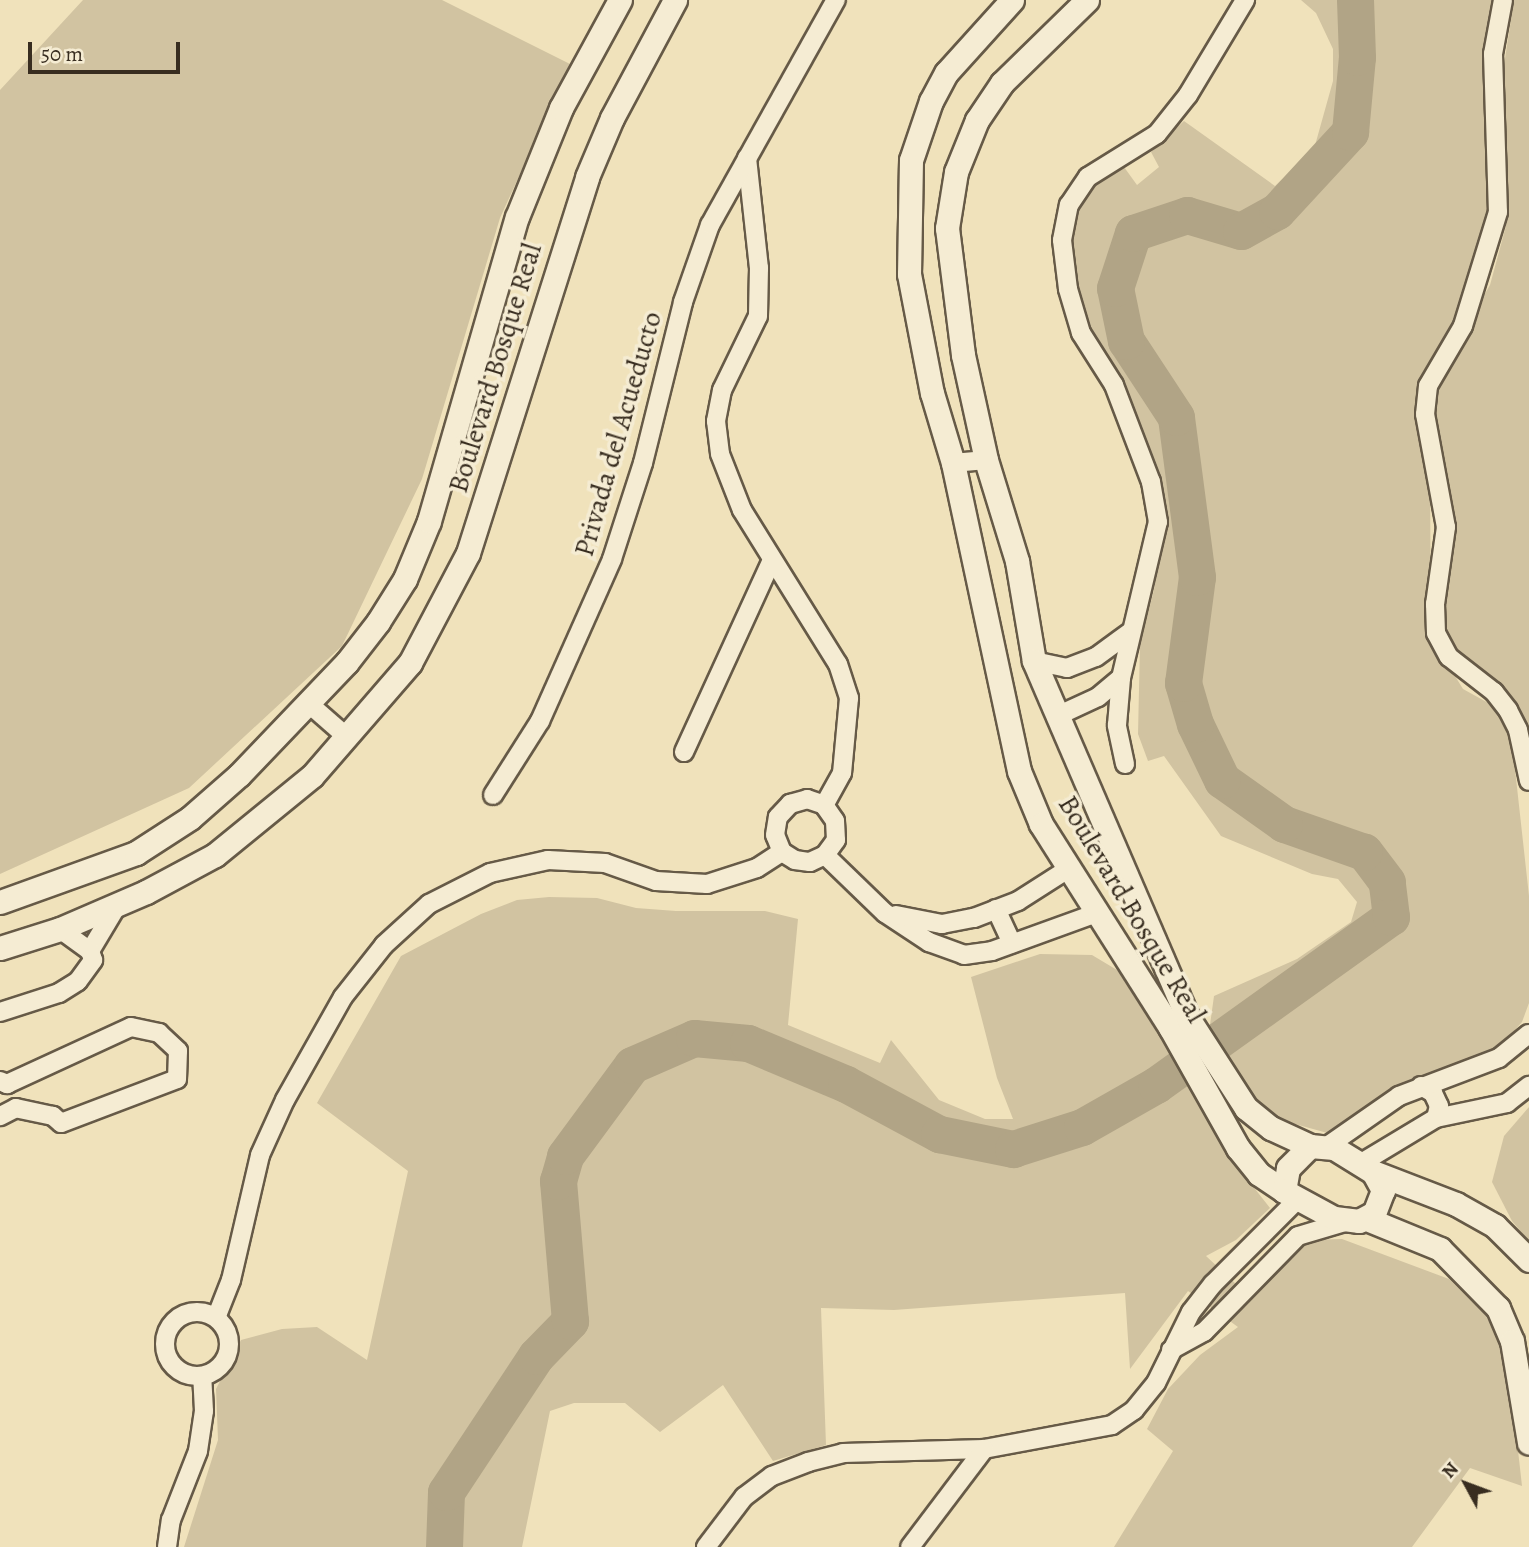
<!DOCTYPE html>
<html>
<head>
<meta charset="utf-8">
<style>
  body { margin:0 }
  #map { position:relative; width:1529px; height:1547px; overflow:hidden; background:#f0e2bb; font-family:Alegreya,serif }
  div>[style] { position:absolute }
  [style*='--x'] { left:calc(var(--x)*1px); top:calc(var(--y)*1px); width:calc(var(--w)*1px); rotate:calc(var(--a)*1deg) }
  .green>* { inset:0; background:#d1c3a1 }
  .river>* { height:37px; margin:-18.5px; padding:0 18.5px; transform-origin:18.5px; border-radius:18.5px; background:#b1a486 }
  .roads { filter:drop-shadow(2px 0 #665a47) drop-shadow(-2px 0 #665a47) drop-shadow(0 2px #665a47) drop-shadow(0 -2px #665a47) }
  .minor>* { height:18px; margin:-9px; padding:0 9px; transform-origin:9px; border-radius:9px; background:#f5ecd3 }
  .minor>.ring { margin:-9px; padding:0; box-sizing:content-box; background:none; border:18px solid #f5ecd3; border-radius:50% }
  .tertiary>* { height:23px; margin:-11.5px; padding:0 11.5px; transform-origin:11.5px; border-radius:11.5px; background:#f5ecd3 }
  span { translate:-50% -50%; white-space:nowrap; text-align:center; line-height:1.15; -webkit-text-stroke:7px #f5ecd3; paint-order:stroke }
  .street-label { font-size:28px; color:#382d20 }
  .north { position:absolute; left:1431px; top:1449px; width:70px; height:70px; -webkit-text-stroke:5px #f5ecd3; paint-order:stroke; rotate:311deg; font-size:19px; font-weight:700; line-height:28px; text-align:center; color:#382d20 }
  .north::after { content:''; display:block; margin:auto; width:24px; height:32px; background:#382d20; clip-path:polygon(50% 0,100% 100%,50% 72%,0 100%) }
  .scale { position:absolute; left:28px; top:42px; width:152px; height:32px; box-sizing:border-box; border:4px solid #382d20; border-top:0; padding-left:9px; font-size:21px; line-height:24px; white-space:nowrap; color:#382d20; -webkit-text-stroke:5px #f5ecd3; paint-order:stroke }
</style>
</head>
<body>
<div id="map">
  <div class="green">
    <i style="clip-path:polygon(83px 0,442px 0,570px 64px,500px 218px,422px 479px,342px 646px,189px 788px,0 874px,0 90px)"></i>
    <i style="clip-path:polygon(1301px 0,1496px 0,1492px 209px,1474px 278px,1417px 420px,1430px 478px,1431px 637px,1463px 689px,1492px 705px,1511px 733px,1529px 896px,1529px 1003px,1522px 1022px,1495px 1052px,1331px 1134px,1277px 1119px,1243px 1087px,1209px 1032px,1214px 996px,1297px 959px,1351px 922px,1357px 902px,1338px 879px,1312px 874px,1221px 836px,1164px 756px,1148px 761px,1138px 734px,1140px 644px,1154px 590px,1163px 492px,1124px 380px,1082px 318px,1069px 251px,1069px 223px,1089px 185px,1124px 167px,1137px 185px,1159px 167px,1151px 152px,1184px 121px,1275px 186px,1314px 149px,1333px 81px,1333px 49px,1316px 13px)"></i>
    <i style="clip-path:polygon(1514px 0,1529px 0,1529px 756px,1517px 717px,1469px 668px,1448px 639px,1443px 592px,1450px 531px,1446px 466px,1431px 410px,1440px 371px,1490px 285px,1506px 226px,1504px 65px)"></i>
    <i style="clip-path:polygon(549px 897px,597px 898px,636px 908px,676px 911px,765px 911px,798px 919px,788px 1025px,880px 1063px,891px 1040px,939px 1100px,985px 1119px,1013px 1119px,997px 1078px,971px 977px,1040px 954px,1092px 955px,1117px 970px,1146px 1008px,1207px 1102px,1237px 1166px,1270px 1208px,1236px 1240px,1206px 1256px,1252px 1299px,1307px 1240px,1342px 1239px,1449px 1279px,1486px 1316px,1496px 1335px,1509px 1370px,1522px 1486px,1470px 1468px,1412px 1547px,1114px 1547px,1173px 1451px,1147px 1429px,1168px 1389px,1200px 1355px,1238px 1327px,1188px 1291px,1130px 1369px,1125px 1293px,894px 1310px,821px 1308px,826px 1445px,773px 1461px,723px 1385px,660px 1432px,625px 1403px,574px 1403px,550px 1411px,522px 1547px,184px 1547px,218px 1440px,216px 1389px,241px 1340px,282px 1329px,317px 1327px,367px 1360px,408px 1171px,317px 1103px,401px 956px,481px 914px,517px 900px)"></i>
    <i style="clip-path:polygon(1529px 1107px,1529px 1241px,1512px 1221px,1492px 1182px,1504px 1136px)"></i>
  </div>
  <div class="river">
    <i style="--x:444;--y:1547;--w:55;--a:-87.9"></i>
    <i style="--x:446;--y:1492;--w:163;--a:-56.5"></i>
    <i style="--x:536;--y:1356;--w:49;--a:-45.8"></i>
    <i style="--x:570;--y:1321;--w:141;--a:-94.9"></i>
    <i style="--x:558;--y:1181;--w:26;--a:-74"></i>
    <i style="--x:565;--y:1156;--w:113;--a:-53.6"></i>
    <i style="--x:632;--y:1065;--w:68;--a:-23.5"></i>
    <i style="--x:694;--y:1038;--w:54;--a:5.3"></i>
    <i style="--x:748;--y:1043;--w:106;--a:22.7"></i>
    <i style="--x:846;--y:1084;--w:106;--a:28.3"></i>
    <i style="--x:939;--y:1134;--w:76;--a:11.5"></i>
    <i style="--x:1013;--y:1149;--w:72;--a:-17.7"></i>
    <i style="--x:1082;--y:1127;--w:85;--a:-29.6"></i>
    <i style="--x:1156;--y:1085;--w:289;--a:-35.6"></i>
    <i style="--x:1391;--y:917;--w:35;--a:-97"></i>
    <i style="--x:1387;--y:882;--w:38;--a:-127"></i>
    <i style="--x:1364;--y:852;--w:85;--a:-160.7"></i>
    <i style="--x:1284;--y:824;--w:76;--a:-144.6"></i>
    <i style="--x:1222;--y:780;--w:62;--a:-115.7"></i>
    <i style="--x:1195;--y:724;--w:43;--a:-106.3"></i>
    <i style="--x:1183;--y:683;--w:107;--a:-82.5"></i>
    <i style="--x:1197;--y:577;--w:161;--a:-97.5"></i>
    <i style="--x:1176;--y:417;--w:91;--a:-123.3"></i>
    <i style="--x:1126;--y:341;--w:54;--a:-101.7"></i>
    <i style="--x:1115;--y:288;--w:58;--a:-71.9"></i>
    <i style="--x:1133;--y:233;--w:57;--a:-18.4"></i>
    <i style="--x:1187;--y:215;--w:56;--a:16.5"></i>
    <i style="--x:1241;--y:231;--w:41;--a:-29.1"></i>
    <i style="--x:1277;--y:211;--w:108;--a:-47.3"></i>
    <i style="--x:1350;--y:132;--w:75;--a:-84.7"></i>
    <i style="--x:1357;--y:57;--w:57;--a:-92"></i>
  </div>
  <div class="roads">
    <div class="minor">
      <i style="--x:1503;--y:0;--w:55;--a:100.5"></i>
      <i style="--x:1493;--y:54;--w:158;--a:88.2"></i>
      <i style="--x:1498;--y:212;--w:119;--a:107.1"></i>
      <i style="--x:1463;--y:326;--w:69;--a:120.3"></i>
      <i style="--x:1428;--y:386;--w:28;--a:96"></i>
      <i style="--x:1425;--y:414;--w:115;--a:79.5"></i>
      <i style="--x:1446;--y:527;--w:78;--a:98.1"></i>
      <i style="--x:1435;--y:604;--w:29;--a:88"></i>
      <i style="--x:1436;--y:633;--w:27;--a:62"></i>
      <i style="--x:1449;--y:657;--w:57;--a:37.9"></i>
      <i style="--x:1494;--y:692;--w:23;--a:52"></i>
      <i style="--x:1508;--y:710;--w:22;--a:63"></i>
      <i style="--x:1518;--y:730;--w:52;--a:77.8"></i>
      <i style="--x:747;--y:158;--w:111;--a:83.8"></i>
      <i style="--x:759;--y:268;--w:48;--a:91.2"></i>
      <i style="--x:758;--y:316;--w:82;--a:115.9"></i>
      <i style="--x:722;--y:390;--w:32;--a:101"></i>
      <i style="--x:716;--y:421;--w:33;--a:83"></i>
      <i style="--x:720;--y:454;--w:60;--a:68.6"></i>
      <i style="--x:742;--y:510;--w:181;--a:58.1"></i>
      <i style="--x:838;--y:664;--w:36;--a:72"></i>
      <i style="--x:849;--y:698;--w:75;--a:95.3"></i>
      <i style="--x:842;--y:773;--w:37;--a:119"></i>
      <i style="--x:953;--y:463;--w:33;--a:-5"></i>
      <i style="--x:1034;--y:661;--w:34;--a:12"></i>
      <i style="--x:1067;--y:668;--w:31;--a:-21"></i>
      <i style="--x:1096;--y:657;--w:42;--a:-36.3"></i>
      <i style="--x:308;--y:703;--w:53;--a:41.2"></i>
      <i style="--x:1057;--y:716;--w:45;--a:-24.9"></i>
      <i style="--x:1098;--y:697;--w:30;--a:-40"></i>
      <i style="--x:684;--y:752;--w:211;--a:-65.4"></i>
      <i style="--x:1125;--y:764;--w:40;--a:-102"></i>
      <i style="--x:1117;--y:725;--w:47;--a:-85.1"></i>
      <i style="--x:1121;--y:678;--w:160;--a:-76.7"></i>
      <i style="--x:1158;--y:522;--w:41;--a:-99.9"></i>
      <i style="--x:1151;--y:482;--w:104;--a:-110.9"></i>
      <i style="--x:1114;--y:385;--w:62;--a:-122.4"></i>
      <i style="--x:1081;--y:333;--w:46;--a:-106.5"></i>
      <i style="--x:1068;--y:289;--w:49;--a:-97"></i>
      <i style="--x:1062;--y:240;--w:36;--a:-79"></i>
      <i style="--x:1069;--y:205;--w:34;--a:-56"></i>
      <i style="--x:1088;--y:177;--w:81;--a:-31.9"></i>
      <i style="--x:1157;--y:134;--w:50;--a:-51.5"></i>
      <i style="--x:1188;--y:95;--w:111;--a:-59"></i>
      <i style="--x:493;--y:795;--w:88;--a:-57.6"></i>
      <i style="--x:540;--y:721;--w:177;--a:-66"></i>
      <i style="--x:612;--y:559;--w:101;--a:-72.1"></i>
      <i style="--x:643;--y:463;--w:166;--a:-76"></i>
      <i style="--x:683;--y:302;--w:82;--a:-70.7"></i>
      <i style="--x:710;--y:225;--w:258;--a:-60.8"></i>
      <i style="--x:782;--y:852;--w:18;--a:-112"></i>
      <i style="--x:775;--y:835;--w:18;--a:-81"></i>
      <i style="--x:778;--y:817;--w:18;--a:-47"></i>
      <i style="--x:790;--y:804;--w:18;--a:-16"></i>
      <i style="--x:807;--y:799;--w:18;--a:19"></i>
      <i style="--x:824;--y:805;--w:19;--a:55"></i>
      <i style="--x:835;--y:821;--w:19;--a:87"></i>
      <i style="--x:836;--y:840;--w:19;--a:126"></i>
      <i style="--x:782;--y:852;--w:15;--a:32"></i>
      <i style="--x:795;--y:860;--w:15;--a:8"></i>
      <i style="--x:810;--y:862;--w:17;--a:-25"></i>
      <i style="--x:825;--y:855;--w:83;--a:44"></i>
      <i style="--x:885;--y:913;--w:53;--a:33.4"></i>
      <i style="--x:929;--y:942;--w:37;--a:20"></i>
      <i style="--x:964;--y:955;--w:28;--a:-8"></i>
      <i style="--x:992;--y:951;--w:109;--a:-19.9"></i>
      <i style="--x:996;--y:909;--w:38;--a:65"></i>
      <i style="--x:896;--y:915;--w:47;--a:11.1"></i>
      <i style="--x:942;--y:924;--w:33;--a:-11"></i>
      <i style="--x:974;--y:918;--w:47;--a:-21.1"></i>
      <i style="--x:1018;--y:901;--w:59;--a:-32.6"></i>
      <i style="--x:90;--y:951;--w:55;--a:-59.2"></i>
      <i style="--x:0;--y:1012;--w:62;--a:-17.9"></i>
      <i style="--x:59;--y:993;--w:22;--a:-32"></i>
      <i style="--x:78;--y:981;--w:26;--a:-54"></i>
      <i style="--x:93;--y:960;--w:9;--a:-108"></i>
      <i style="--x:90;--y:951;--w:37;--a:-144"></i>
      <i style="--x:0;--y:1081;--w:8;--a:23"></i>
      <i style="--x:7;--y:1084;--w:136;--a:-24.7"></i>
      <i style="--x:131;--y:1027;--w:29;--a:12"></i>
      <i style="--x:159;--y:1033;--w:26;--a:43"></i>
      <i style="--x:178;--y:1051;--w:28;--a:92"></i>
      <i style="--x:177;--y:1079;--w:124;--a:159.2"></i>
      <i style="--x:61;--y:1123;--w:11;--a:-139"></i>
      <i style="--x:53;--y:1116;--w:38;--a:-168"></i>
      <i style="--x:16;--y:1108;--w:18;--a:153"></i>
      <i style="--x:1421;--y:1086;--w:14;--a:30"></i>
      <i style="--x:1433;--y:1093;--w:14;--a:65"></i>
      <i style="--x:1439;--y:1106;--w:12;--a:104"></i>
      <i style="--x:1326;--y:1147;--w:89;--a:-34.9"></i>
      <i style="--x:1399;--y:1096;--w:107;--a:-20.8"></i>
      <i style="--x:1499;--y:1058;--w:38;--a:-39"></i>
      <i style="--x:1363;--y:1162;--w:85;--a:-31.1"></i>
      <i style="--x:1436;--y:1118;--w:73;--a:-11.9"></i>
      <i style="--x:1507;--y:1103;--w:28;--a:-38"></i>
      <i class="ring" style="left:165px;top:1312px;width:46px;height:46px"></i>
      <i style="--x:216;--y:1318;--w:41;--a:-68.5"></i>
      <i style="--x:231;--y:1280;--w:128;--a:-76.9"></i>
      <i style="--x:260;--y:1155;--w:60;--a:-65.6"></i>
      <i style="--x:285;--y:1100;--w:118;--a:-60.6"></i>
      <i style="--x:343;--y:997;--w:66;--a:-51.7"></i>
      <i style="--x:384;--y:945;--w:61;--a:-42.3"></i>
      <i style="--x:429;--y:904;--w:68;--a:-26.9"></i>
      <i style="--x:490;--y:873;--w:59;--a:-12.6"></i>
      <i style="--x:548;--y:860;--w:57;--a:3"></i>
      <i style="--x:605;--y:863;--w:54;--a:19.4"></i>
      <i style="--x:656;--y:881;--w:51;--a:3.4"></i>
      <i style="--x:707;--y:884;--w:52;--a:-17.7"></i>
      <i style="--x:757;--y:868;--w:30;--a:-33"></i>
      <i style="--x:1171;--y:1350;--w:38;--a:-29"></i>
      <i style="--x:1204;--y:1332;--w:134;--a:-45.6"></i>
      <i style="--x:1298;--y:1236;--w:52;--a:-16.7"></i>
      <i style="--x:167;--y:1547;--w:27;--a:-82"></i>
      <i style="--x:171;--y:1520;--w:74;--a:-68.6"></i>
      <i style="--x:198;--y:1451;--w:40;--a:-81.5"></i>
      <i style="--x:204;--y:1411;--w:35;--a:-93"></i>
      <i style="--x:706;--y:1547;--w:63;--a:-52.8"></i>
      <i style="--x:744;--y:1497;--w:35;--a:-37"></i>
      <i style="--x:772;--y:1476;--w:39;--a:-21"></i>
      <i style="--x:808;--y:1462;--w:36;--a:-14"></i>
      <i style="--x:843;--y:1453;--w:141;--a:-1.6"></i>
      <i style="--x:984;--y:1449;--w:130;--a:-10.6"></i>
      <i style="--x:1112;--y:1425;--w:27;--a:-34"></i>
      <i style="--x:1134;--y:1410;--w:35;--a:-51"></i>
      <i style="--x:1156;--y:1383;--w:79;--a:-63.8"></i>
      <i style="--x:1191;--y:1312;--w:36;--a:-52"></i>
      <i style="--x:1213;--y:1284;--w:117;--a:-45"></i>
      <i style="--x:910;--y:1547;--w:123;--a:-52.9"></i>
    </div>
    <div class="tertiary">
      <i style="--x:1012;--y:0;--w:98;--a:132.1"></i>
      <i style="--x:946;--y:73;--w:32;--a:118"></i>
      <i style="--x:931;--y:101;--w:62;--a:108.7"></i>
      <i style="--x:911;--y:160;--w:114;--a:91"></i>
      <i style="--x:909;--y:274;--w:121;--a:79.1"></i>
      <i style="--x:932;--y:393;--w:73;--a:73.3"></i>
      <i style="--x:953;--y:463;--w:315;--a:77.9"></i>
      <i style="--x:1019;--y:771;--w:57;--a:67.5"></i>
      <i style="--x:1041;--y:824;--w:241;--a:57.6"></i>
      <i style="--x:1170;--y:1027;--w:139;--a:60.7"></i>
      <i style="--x:1238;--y:1148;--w:33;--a:51"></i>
      <i style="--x:1259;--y:1174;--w:30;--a:34"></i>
      <i style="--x:1087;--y:0;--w:119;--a:135.7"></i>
      <i style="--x:1002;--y:83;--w:45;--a:124"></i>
      <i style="--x:977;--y:120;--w:56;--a:112"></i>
      <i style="--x:956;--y:172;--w:57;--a:99.1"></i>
      <i style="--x:947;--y:228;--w:128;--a:82.8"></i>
      <i style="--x:963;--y:355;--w:107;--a:77.6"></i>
      <i style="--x:986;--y:460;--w:106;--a:72.9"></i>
      <i style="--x:1017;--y:561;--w:101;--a:80.4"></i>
      <i style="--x:1034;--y:661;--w:389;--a:66.7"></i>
      <i style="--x:1188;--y:1018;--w:107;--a:57.2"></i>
      <i style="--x:1246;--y:1108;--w:32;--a:39"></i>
      <i style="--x:1271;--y:1128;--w:43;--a:24.8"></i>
      <i style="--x:1310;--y:1146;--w:24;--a:5"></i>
      <i style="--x:1334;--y:1148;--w:46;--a:31.6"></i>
      <i style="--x:1373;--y:1172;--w:21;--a:61"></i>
      <i style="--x:1383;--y:1190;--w:25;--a:111"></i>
      <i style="--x:1374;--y:1213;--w:17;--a:152"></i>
      <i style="--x:1359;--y:1221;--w:25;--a:-173"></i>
      <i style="--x:1334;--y:1218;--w:57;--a:-151.6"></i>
      <i style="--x:1284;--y:1191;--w:23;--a:-80"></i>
      <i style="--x:1288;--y:1168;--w:31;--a:-45"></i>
      <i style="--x:0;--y:902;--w:145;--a:-19.8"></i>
      <i style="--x:136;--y:853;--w:64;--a:-32.9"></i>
      <i style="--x:190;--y:818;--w:65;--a:-41.3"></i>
      <i style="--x:239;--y:775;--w:156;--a:-46.3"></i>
      <i style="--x:347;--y:662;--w:51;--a:-52.2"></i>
      <i style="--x:378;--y:622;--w:51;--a:-57.9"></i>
      <i style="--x:405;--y:579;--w:63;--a:-67.5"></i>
      <i style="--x:429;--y:521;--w:316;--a:-73.9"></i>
      <i style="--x:517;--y:217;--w:118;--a:-68"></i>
      <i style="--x:561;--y:108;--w:123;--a:-61.4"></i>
      <i style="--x:0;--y:948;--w:63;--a:-17.6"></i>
      <i style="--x:60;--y:929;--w:94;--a:-23.3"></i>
      <i style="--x:146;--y:892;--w:78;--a:-28.2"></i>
      <i style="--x:215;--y:855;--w:125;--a:-39.2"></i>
      <i style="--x:312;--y:776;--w:150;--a:-49.1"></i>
      <i style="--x:410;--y:663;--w:124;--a:-62.2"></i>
      <i style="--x:468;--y:553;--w:394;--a:-72.4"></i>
      <i style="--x:587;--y:177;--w:64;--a:-67"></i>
      <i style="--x:612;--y:118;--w:134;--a:-61.9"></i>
      <i style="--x:1373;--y:1172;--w:89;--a:21.1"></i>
      <i style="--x:1456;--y:1204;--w:45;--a:29.4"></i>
      <i style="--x:1495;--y:1226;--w:48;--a:45"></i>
      <i style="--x:1367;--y:1219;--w:79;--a:22.3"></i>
      <i style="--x:1440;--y:1249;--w:83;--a:45.5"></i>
      <i style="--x:1498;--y:1308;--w:36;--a:67"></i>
      <i style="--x:1512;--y:1341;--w:103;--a:80.5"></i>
    </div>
  </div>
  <div class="street-label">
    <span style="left:495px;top:368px;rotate:-73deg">Boulevard Bosque Real</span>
    <span style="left:618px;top:434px;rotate:-74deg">Privada del Acueducto</span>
    <span style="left:1132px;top:909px;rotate:59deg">Boulevard Bosque Real</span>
  </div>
  <div class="north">N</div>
  <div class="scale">50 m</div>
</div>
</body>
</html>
